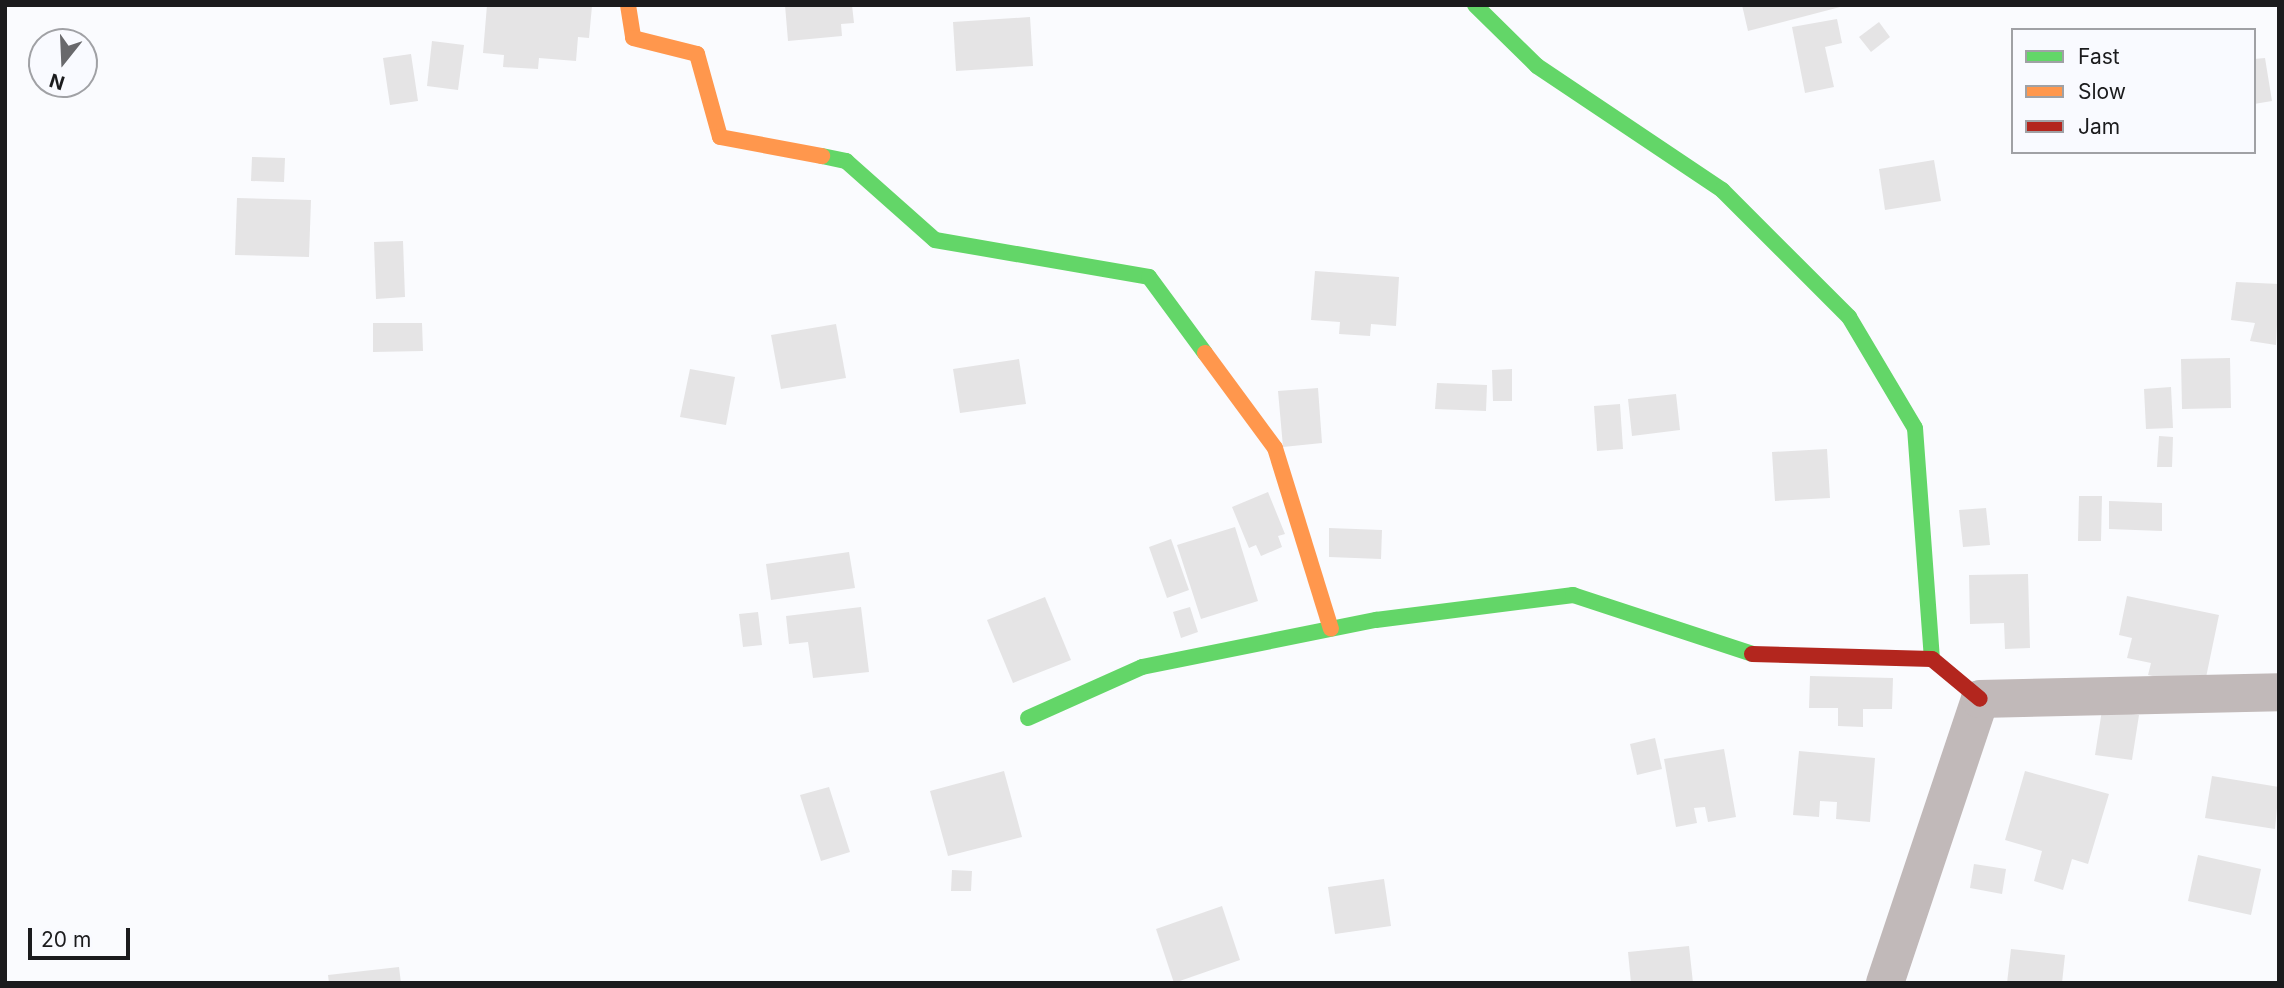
<!DOCTYPE html>
<html>
<head>
<meta charset="utf-8">
<style>
  body { margin:0 }
  #map { position:relative; width:2284px; height:988px; overflow:hidden; background:#fafbfe; font-family:Inter,sans-serif }
  div>[style] { position:absolute }
  [style*='--x'] { left:calc(var(--x)*1px); top:calc(var(--y)*1px); width:calc(var(--w)*1px); rotate:calc(var(--a)*1deg) }
  .building>* { inset:0; background:#e5e4e5 }
  .street>* { height:38px; margin:-19px; padding:0 19px; transform-origin:19px; border-radius:19px; background:#c1b9b9 }
  .fast>* { height:16px; margin:-8px; padding:0 8px; transform-origin:8px; border-radius:8px; background:#63d668 }
  .slow>* { height:16px; margin:-8px; padding:0 8px; transform-origin:8px; border-radius:8px; background:#ff974d }
  .jam>* { height:16px; margin:-8px; padding:0 8px; transform-origin:8px; border-radius:8px; background:#b3261e }
  span { translate:-50% -50%; white-space:nowrap; text-align:center; line-height:1.15; -webkit-text-stroke:7px #f9faff; paint-order:stroke }
  .frame { position:absolute; inset:0; border:7px solid #1b1b1d; pointer-events:none }
  .legend { position:absolute; left:2011px; top:28px; width:245px; height:126px; box-sizing:border-box; background:#f9faff; border:2px solid #a0a1a5; margin:0; padding:9px 12px; list-style:none; font-size:21px; color:#1b1b1d }
  .legend li { display:flex; align-items:center; gap:14px; height:35px }
  .legend b { width:35px; border:2px solid #a0a1a5 }
  .north { position:absolute; left:28px; top:28px; width:70px; height:70px; box-sizing:border-box; background:#f9faff; border:2px solid #a0a1a5; border-radius:50%; rotate:198deg; font-size:19px; font-weight:700; line-height:28px; text-align:center; color:#1b1b1d }
  .north::after { content:''; display:block; margin:auto; width:24px; height:32px; background:#69696c; clip-path:polygon(50% 0,100% 100%,50% 72%,0 100%) }
  .scale { position:absolute; left:28px; top:928px; width:102px; height:32px; box-sizing:border-box; border:4px solid #1b1b1d; border-top:0; padding-left:9px; font-size:21px; line-height:24px; white-space:nowrap; color:#1b1b1d; -webkit-text-stroke:5px #f9faff; paint-order:stroke }
</style>
</head>
<body>
<div id="map">
  <div class="building">
    <i style="clip-path:polygon(487px 5px,592px 6px,589px 38px,578px 37px,576px 61px,539px 58px,538px 69px,503px 67px,504px 55px,483px 53px)"></i>
    <i style="clip-path:polygon(785px 5px,852px 5px,854px 23px,841px 24px,842px 36px,788px 41px)"></i>
    <i style="clip-path:polygon(1742px 5px,1844px 5px,1844px 6px,1748px 31px)"></i>
    <i style="clip-path:polygon(1030px 17px,1033px 66px,956px 71px,953px 22px)"></i>
    <i style="clip-path:polygon(1837px 19px,1842px 43px,1825px 47px,1834px 87px,1805px 93px,1792px 27px)"></i>
    <i style="clip-path:polygon(1879px 22px,1890px 37px,1871px 52px,1859px 37px)"></i>
    <i style="clip-path:polygon(432px 41px,464px 45px,458px 90px,427px 86px)"></i>
    <i style="clip-path:polygon(411px 54px,418px 101px,390px 105px,383px 58px)"></i>
    <i style="clip-path:polygon(2265px 58px,2272px 101px,2254px 104px,2254px 59px)"></i>
    <i style="clip-path:polygon(252px 157px,285px 158px,284px 182px,251px 181px)"></i>
    <i style="clip-path:polygon(1934px 160px,1941px 201px,1885px 210px,1879px 169px)"></i>
    <i style="clip-path:polygon(237px 198px,311px 200px,309px 257px,235px 255px)"></i>
    <i style="clip-path:polygon(403px 241px,405px 297px,376px 299px,374px 242px)"></i>
    <i style="clip-path:polygon(1315px 271px,1399px 277px,1396px 326px,1371px 324px,1370px 336px,1339px 334px,1340px 322px,1311px 320px)"></i>
    <i style="clip-path:polygon(2236px 282px,2279px 284px,2276px 345px,2250px 341px,2255px 323px,2231px 320px)"></i>
    <i style="clip-path:polygon(373px 323px,422px 323px,423px 351px,373px 352px)"></i>
    <i style="clip-path:polygon(836px 324px,846px 378px,781px 389px,771px 335px)"></i>
    <i style="clip-path:polygon(2230px 358px,2231px 408px,2182px 409px,2181px 359px)"></i>
    <i style="clip-path:polygon(1019px 359px,1026px 404px,960px 413px,953px 369px)"></i>
    <i style="clip-path:polygon(690px 369px,735px 377px,726px 425px,680px 417px)"></i>
    <i style="clip-path:polygon(1512px 369px,1512px 401px,1493px 401px,1492px 370px)"></i>
    <i style="clip-path:polygon(1437px 383px,1487px 385px,1486px 411px,1435px 409px)"></i>
    <i style="clip-path:polygon(2171px 387px,2173px 428px,2146px 429px,2144px 389px)"></i>
    <i style="clip-path:polygon(1318px 388px,1322px 443px,1283px 447px,1278px 391px)"></i>
    <i style="clip-path:polygon(1676px 394px,1680px 430px,1632px 436px,1628px 399px)"></i>
    <i style="clip-path:polygon(1620px 404px,1623px 449px,1597px 451px,1594px 406px)"></i>
    <i style="clip-path:polygon(2159px 436px,2173px 437px,2172px 467px,2157px 467px)"></i>
    <i style="clip-path:polygon(1827px 449px,1830px 498px,1775px 501px,1772px 452px)"></i>
    <i style="clip-path:polygon(1268px 492px,1285px 534px,1278px 536px,1282px 547px,1261px 556px,1256px 545px,1249px 548px,1232px 507px)"></i>
    <i style="clip-path:polygon(2079px 496px,2102px 496px,2101px 541px,2078px 541px)"></i>
    <i style="clip-path:polygon(2109px 501px,2162px 503px,2162px 531px,2109px 529px)"></i>
    <i style="clip-path:polygon(1986px 508px,1990px 545px,1963px 547px,1959px 510px)"></i>
    <i style="clip-path:polygon(1235px 527px,1258px 601px,1201px 619px,1177px 545px)"></i>
    <i style="clip-path:polygon(1329px 528px,1382px 530px,1381px 559px,1329px 557px)"></i>
    <i style="clip-path:polygon(1171px 539px,1189px 590px,1167px 598px,1149px 547px)"></i>
    <i style="clip-path:polygon(849px 552px,855px 588px,771px 600px,766px 564px)"></i>
    <i style="clip-path:polygon(2028px 574px,2030px 648px,2005px 649px,2004px 623px,1970px 624px,1969px 575px)"></i>
    <i style="clip-path:polygon(2127px 596px,2219px 615px,2204px 687px,2148px 675px,2151px 663px,2127px 658px,2132px 638px,2119px 635px)"></i>
    <i style="clip-path:polygon(1045px 597px,1071px 660px,1013px 683px,987px 620px)"></i>
    <i style="clip-path:polygon(861px 607px,869px 672px,813px 678px,808px 642px,789px 644px,786px 616px)"></i>
    <i style="clip-path:polygon(1190px 607px,1198px 632px,1181px 638px,1173px 612px)"></i>
    <i style="clip-path:polygon(758px 612px,762px 645px,743px 647px,739px 614px)"></i>
    <i style="clip-path:polygon(1810px 676px,1893px 678px,1892px 709px,1863px 709px,1863px 727px,1838px 726px,1838px 708px,1809px 708px)"></i>
    <i style="clip-path:polygon(2102px 710px,2139px 715px,2132px 760px,2095px 755px)"></i>
    <i style="clip-path:polygon(1655px 738px,1662px 769px,1637px 775px,1630px 744px)"></i>
    <i style="clip-path:polygon(1724px 749px,1736px 817px,1708px 822px,1705px 807px,1694px 808px,1697px 823px,1676px 827px,1664px 759px)"></i>
    <i style="clip-path:polygon(1799px 751px,1875px 758px,1870px 822px,1836px 819px,1837px 802px,1820px 801px,1819px 817px,1793px 815px)"></i>
    <i style="clip-path:polygon(1004px 771px,1022px 837px,948px 856px,930px 791px)"></i>
    <i style="clip-path:polygon(2025px 771px,2109px 794px,2088px 864px,2072px 859px,2063px 890px,2034px 881px,2042px 851px,2005px 840px)"></i>
    <i style="clip-path:polygon(2212px 776px,2279px 787px,2275px 829px,2205px 818px)"></i>
    <i style="clip-path:polygon(829px 787px,850px 852px,821px 861px,800px 795px)"></i>
    <i style="clip-path:polygon(2198px 855px,2261px 869px,2251px 915px,2188px 901px)"></i>
    <i style="clip-path:polygon(1974px 864px,2006px 869px,2002px 894px,1970px 888px)"></i>
    <i style="clip-path:polygon(952px 870px,972px 871px,971px 891px,951px 891px)"></i>
    <i style="clip-path:polygon(1384px 879px,1391px 926px,1335px 934px,1328px 887px)"></i>
    <i style="clip-path:polygon(1222px 906px,1240px 960px,1174px 983px,1156px 929px)"></i>
    <i style="clip-path:polygon(1689px 946px,1693px 983px,1631px 983px,1628px 952px)"></i>
    <i style="clip-path:polygon(2011px 949px,2065px 955px,2062px 983px,2007px 983px)"></i>
    <i style="clip-path:polygon(399px 967px,401px 983px,329px 983px,328px 975px)"></i>
  </div>
  <div class="street">
    <i style="--x:1885;--y:983;--w:299;--a:-71.5"></i>
    <i style="--x:1980;--y:699;--w:299;--a:-1.3"></i>
  </div>
  <div class="fast">
    <i style="--x:1475;--y:5;--w:87;--a:44.5"></i>
    <i style="--x:1537;--y:66;--w:223;--a:33.8"></i>
    <i style="--x:1722;--y:190;--w:180;--a:45"></i>
    <i style="--x:1849;--y:317;--w:129;--a:59.3"></i>
    <i style="--x:1915;--y:428;--w:232;--a:85.8"></i>
    <i style="--x:822;--y:156;--w:25;--a:12"></i>
    <i style="--x:846;--y:161;--w:119;--a:41.6"></i>
    <i style="--x:935;--y:240;--w:217;--a:9.8"></i>
    <i style="--x:1149;--y:277;--w:94;--a:53.6"></i>
    <i style="--x:1028;--y:718;--w:125;--a:-24.1"></i>
    <i style="--x:1142;--y:667;--w:239;--a:-11.4"></i>
    <i style="--x:1376;--y:620;--w:199;--a:-7.2"></i>
    <i style="--x:1573;--y:595;--w:188;--a:18.2"></i>
  </div>
  <div class="slow">
    <i style="--x:628;--y:5;--w:33;--a:81"></i>
    <i style="--x:633;--y:38;--w:66;--a:14"></i>
    <i style="--x:697;--y:54;--w:86;--a:74.5"></i>
    <i style="--x:720;--y:137;--w:104;--a:10.6"></i>
    <i style="--x:1205;--y:353;--w:118;--a:53.6"></i>
    <i style="--x:1275;--y:448;--w:189;--a:72.8"></i>
  </div>
  <div class="jam">
    <i style="--x:1752;--y:654;--w:180;--a:1.6"></i>
    <i style="--x:1932;--y:659;--w:62;--a:39.8"></i>
  </div>
  <div class="frame"></div>
  <ul class="legend">
  <li><b style="height:9px;background:#63d668"></b>Fast</li>
  <li><b style="height:9px;background:#ff974d"></b>Slow</li>
  <li><b style="height:9px;background:#b3261e"></b>Jam</li>
  </ul>
  <div class="north">N</div>
  <div class="scale">20 m</div>
</div>
</body>
</html>
